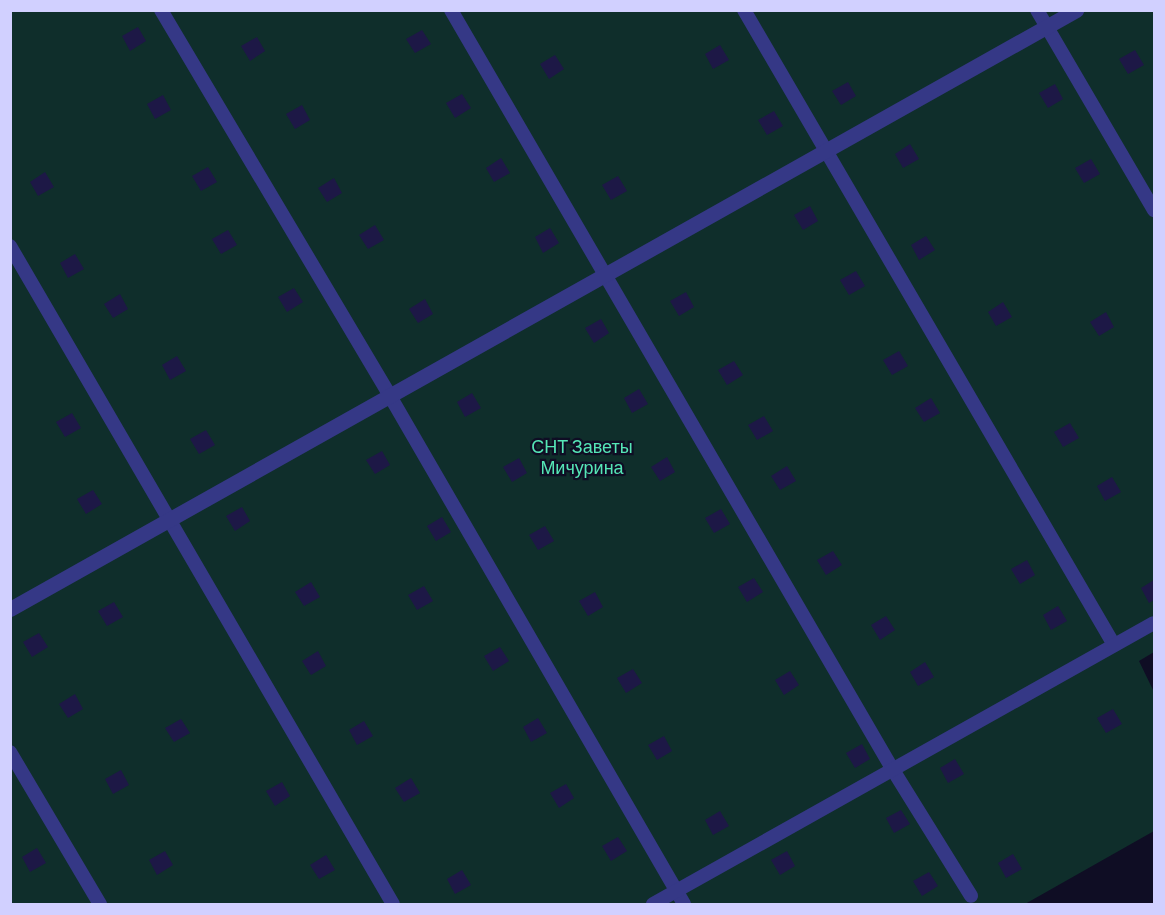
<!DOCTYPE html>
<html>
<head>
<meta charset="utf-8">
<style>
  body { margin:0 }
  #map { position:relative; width:1165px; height:915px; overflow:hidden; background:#0f0d24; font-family:Barlow,sans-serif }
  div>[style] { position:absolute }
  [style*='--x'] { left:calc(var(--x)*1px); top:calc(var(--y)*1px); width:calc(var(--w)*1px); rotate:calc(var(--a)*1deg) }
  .green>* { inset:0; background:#0f2e2b }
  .building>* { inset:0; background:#1d1846 }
  .lane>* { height:14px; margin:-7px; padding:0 7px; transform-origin:7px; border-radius:7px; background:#353886 }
  .street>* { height:15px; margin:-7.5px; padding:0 7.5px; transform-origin:7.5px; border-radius:7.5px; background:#353886 }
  span { translate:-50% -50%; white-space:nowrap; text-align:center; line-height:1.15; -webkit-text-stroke:4.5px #0f0d24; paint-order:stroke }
  .park-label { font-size:18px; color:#55e6b6 }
  .frame { position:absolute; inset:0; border:12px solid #d1d0ff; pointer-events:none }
</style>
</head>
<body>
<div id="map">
  <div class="green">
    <i style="clip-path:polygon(10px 11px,1154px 11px,1154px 652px,1139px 661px,1154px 692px,1154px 831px,1025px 904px,11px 904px)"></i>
  </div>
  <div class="building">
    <i style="clip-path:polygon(138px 27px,146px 41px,130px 51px,122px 36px)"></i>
    <i style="clip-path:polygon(422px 30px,431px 44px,415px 53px,406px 39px)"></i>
    <i style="clip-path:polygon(257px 37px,265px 51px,250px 61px,241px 46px)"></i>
    <i style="clip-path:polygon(720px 45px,729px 60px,713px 69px,705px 54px)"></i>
    <i style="clip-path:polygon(1135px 50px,1144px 65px,1128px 74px,1119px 59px)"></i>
    <i style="clip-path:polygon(555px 55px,564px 69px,549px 79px,540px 64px)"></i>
    <i style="clip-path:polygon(848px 82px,856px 96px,841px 105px,832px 91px)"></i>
    <i style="clip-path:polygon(1055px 84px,1063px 99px,1048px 108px,1039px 93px)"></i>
    <i style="clip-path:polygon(462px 94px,471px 108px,455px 118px,446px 103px)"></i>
    <i style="clip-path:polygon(163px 95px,171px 110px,155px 119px,147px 104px)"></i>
    <i style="clip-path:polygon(302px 105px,310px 120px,295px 129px,286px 114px)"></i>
    <i style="clip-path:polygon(774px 111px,783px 126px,767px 135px,758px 120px)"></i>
    <i style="clip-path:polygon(910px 144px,919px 159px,903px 168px,895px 154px)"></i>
    <i style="clip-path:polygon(501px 158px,510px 173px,494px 182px,486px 168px)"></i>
    <i style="clip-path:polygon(1091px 159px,1100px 174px,1084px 183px,1075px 168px)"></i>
    <i style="clip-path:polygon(208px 167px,217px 182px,201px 191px,192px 176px)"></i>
    <i style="clip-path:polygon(45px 172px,54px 187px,38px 196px,30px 182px)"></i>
    <i style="clip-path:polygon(618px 176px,627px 191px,611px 200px,602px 185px)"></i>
    <i style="clip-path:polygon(334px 178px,342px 193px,327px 202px,318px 188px)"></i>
    <i style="clip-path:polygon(810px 206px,818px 221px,803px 230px,794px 215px)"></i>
    <i style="clip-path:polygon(375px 225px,384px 240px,368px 249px,359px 235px)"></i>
    <i style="clip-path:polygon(550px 228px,559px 243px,543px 253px,535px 237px)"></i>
    <i style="clip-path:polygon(228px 230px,237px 245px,221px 254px,212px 239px)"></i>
    <i style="clip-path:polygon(926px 236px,935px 250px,919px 260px,911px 245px)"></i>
    <i style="clip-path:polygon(75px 254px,84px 269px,68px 278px,60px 263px)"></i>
    <i style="clip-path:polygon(856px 271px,865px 286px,849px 295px,840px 280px)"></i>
    <i style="clip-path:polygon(294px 288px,303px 302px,287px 312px,278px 297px)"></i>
    <i style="clip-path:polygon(686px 292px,694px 307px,679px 316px,670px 301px)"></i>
    <i style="clip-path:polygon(120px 294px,128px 309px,113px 318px,104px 304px)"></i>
    <i style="clip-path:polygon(425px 299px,433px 314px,418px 323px,409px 309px)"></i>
    <i style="clip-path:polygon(1003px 302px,1012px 317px,996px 326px,988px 312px)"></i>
    <i style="clip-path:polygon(1106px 312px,1114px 327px,1099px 336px,1090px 322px)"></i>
    <i style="clip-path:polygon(601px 319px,609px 333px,594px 343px,585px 328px)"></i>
    <i style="clip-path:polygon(899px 351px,908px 366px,892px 375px,883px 360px)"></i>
    <i style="clip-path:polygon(177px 356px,186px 371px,170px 380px,162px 365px)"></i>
    <i style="clip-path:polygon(734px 361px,743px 375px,727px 385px,718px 370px)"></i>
    <i style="clip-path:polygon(639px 389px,648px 404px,632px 413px,624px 398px)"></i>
    <i style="clip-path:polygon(472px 393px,481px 408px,465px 417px,457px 402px)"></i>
    <i style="clip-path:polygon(931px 398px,940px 413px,924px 422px,915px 408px)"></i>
    <i style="clip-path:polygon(72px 413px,81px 428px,65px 437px,56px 422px)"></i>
    <i style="clip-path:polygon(764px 416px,773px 431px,757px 440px,748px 425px)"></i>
    <i style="clip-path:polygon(1070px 423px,1079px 438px,1063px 447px,1054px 432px)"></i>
    <i style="clip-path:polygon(206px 430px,215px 445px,199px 454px,190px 439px)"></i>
    <i style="clip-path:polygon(382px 451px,390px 465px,375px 474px,366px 460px)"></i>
    <i style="clip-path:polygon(667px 457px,675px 472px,660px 481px,651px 467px)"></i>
    <i style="clip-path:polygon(519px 458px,527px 473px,512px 482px,503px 467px)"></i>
    <i style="clip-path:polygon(787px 466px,796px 481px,780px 490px,771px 476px)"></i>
    <i style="clip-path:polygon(1112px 477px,1121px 492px,1105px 501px,1097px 486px)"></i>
    <i style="clip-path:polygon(93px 490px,102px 504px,86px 514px,77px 499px)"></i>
    <i style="clip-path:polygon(242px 507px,250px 521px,235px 531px,226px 516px)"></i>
    <i style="clip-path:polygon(721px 509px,730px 524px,714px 533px,705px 518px)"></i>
    <i style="clip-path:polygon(442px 517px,451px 532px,436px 541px,427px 526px)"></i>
    <i style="clip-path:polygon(545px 526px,554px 541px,538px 550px,529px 535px)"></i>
    <i style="clip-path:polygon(833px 551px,842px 565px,826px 575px,817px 560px)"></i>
    <i style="clip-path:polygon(1027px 560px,1035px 575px,1020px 584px,1011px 569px)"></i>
    <i style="clip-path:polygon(754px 578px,763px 592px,747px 602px,738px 587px)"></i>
    <i style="clip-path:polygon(1154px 580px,1154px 600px,1149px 603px,1141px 588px)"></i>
    <i style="clip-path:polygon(311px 582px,320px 597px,304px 606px,295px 592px)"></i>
    <i style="clip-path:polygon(424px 586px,433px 601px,417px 610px,408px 595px)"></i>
    <i style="clip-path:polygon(595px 592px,603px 607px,588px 616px,579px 601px)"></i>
    <i style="clip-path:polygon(114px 602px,123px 617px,107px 626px,98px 611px)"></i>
    <i style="clip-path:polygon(1058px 606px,1067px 621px,1051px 630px,1043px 615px)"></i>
    <i style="clip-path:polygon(886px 616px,895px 630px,880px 640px,871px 625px)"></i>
    <i style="clip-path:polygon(39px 633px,48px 647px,32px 657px,23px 642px)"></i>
    <i style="clip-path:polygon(500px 647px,509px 661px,493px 671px,484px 656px)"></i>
    <i style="clip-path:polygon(318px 651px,326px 666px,311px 675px,302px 661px)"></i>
    <i style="clip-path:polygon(925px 662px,934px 677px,918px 686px,910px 672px)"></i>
    <i style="clip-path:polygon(633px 669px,642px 683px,626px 693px,617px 678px)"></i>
    <i style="clip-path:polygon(790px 671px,799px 685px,784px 695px,775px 680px)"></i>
    <i style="clip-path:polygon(75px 694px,83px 709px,68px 718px,59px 704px)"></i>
    <i style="clip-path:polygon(1113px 709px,1122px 724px,1106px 733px,1097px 718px)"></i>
    <i style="clip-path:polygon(538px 718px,547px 733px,531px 742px,523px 727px)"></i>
    <i style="clip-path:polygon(181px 719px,190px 733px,174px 742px,165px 728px)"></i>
    <i style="clip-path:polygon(364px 721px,373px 736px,357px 745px,349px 730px)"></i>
    <i style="clip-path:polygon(664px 736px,672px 751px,657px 760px,648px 745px)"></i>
    <i style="clip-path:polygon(862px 744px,870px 759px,855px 768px,846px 753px)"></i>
    <i style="clip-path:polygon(955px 759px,964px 774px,948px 783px,940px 768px)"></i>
    <i style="clip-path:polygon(121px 770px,129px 785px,113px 794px,105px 779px)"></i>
    <i style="clip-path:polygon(411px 778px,420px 793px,404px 802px,395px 788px)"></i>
    <i style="clip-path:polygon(282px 782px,290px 796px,275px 806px,266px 791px)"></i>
    <i style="clip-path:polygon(566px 784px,574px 798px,559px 808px,550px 793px)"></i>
    <i style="clip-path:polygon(901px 810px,910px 824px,894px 833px,886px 818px)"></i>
    <i style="clip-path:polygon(720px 811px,729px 826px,713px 835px,705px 820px)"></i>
    <i style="clip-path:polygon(618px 837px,627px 851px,611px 861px,602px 846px)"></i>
    <i style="clip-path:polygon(37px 848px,46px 863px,30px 872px,22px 857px)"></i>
    <i style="clip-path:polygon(165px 851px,173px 865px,157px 875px,149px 860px)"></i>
    <i style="clip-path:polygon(787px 851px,795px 866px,780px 875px,771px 860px)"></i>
    <i style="clip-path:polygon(1013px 854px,1022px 869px,1006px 878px,998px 863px)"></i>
    <i style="clip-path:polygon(326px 855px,335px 870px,319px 879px,310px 865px)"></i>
    <i style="clip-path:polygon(462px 870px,471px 885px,455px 894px,447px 879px)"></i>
    <i style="clip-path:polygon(929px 872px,938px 886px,922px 896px,913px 881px)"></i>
  </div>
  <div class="lane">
    <i style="--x:161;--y:10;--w:449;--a:59.3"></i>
    <i style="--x:390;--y:396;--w:587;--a:59.94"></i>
    <i style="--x:451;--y:10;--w:879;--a:59.82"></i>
    <i style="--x:893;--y:770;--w:148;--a:58.2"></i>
    <i style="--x:744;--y:10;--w:735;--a:59.77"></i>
    <i style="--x:1037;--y:10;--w:232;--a:59.7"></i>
    <i style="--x:10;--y:246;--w:761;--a:59.8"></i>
    <i style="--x:10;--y:752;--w:177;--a:59.4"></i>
    <i style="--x:653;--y:904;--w:574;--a:-29.29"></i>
  </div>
  <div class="street">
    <i style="--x:10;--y:609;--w:1223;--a:-29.33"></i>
  </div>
  <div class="park-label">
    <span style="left:582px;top:457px">СНТ Заветы<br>Мичурина</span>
  </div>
  <div class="frame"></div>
</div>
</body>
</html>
